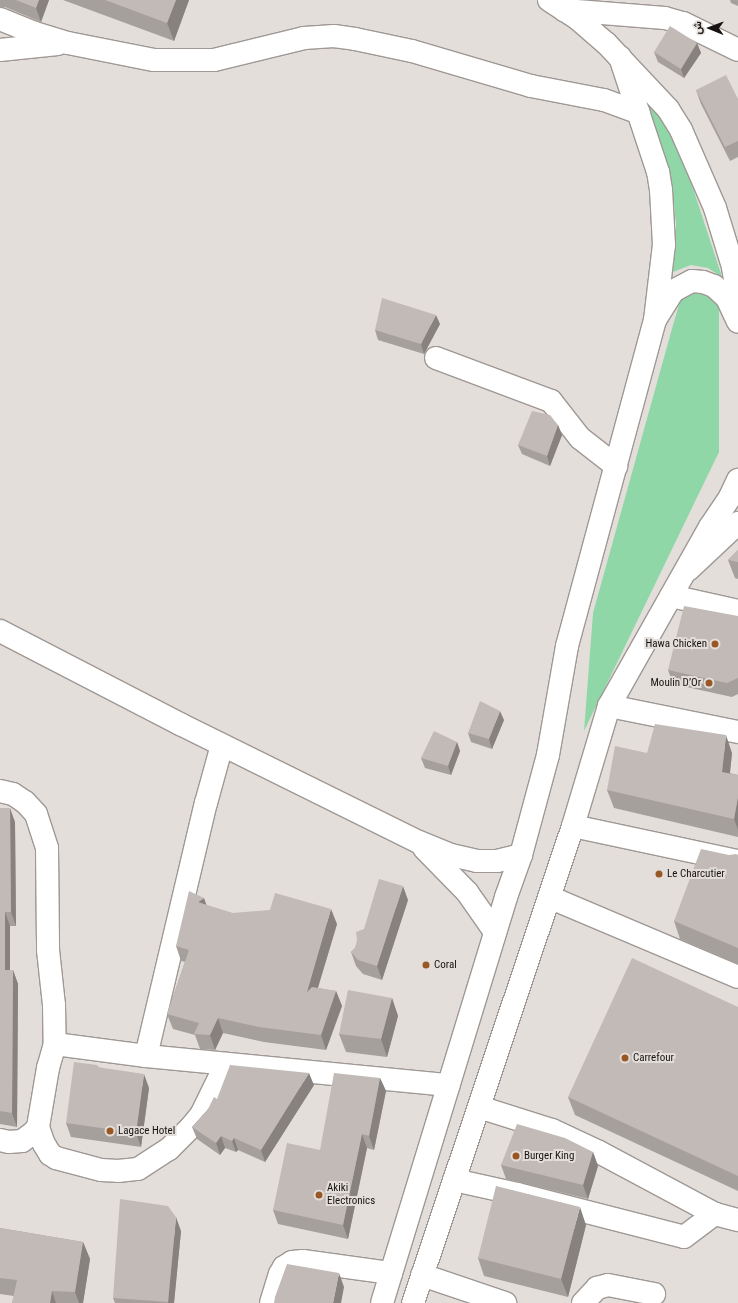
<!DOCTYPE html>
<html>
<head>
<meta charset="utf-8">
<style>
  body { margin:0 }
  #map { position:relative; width:738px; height:1303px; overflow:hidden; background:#e4deda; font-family:"Roboto Condensed",Vazirmatn,sans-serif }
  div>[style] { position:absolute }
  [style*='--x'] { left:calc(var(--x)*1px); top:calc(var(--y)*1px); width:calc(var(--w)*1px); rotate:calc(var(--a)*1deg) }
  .green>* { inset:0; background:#90d7a8 }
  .roads { filter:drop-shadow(1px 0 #9f9894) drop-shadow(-1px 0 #9f9894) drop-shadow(0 1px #9f9894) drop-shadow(0 -1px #9f9894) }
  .minor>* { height:22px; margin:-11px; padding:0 11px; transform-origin:11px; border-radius:11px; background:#fff }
  .major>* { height:22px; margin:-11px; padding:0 11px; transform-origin:11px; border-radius:11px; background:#fff }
  .highway>* { height:22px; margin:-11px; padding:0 11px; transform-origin:11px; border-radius:11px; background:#fff }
  .wall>* { inset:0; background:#a6a09d }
  .shaded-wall>* { inset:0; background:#87827f }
  .building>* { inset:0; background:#c1bab6 }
  .dots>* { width:11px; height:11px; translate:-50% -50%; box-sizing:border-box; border:2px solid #e4deda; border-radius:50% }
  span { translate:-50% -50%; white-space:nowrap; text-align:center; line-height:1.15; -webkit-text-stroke:4px #e4deda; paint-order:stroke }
  .poi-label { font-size:11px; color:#161312 }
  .right { translate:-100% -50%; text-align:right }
  .left { translate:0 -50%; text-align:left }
  .north { position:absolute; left:690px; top:8px; width:40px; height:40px; -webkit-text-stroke:3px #e4deda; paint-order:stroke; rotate:271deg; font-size:11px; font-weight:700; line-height:16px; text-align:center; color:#161312 }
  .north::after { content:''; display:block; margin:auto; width:14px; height:18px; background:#161312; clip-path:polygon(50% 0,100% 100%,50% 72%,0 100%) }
</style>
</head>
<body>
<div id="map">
  <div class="green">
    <i style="clip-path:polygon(640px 89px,660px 116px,673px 140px,687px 170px,722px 277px,708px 268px,691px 265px,673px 272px,676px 224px,672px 186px,663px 150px)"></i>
    <i style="clip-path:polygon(691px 291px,704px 293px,713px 297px,719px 308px,719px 452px,584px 731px,593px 613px,673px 325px,681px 298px)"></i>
  </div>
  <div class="roads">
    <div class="minor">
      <i style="--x:564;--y:10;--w:101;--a:4.5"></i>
      <i style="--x:665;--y:18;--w:19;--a:16"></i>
      <i style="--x:683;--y:23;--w:61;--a:26.1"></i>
      <i style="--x:0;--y:19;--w:38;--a:22"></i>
      <i style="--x:35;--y:33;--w:34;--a:17"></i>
      <i style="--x:68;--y:43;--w:88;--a:11.2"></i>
      <i style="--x:154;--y:60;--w:60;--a:0"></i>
      <i style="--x:214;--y:60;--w:93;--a:-13.7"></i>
      <i style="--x:304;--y:38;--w:30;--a:-4"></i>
      <i style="--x:334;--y:36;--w:21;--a:8"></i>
      <i style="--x:355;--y:39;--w:58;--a:11.9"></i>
      <i style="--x:412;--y:51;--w:124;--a:16.4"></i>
      <i style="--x:531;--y:86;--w:74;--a:10.9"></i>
      <i style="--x:604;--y:100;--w:37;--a:20"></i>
      <i style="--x:0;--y:50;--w:58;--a:-5.9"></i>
      <i style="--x:655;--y:320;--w:34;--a:-58"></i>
      <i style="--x:673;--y:291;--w:21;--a:-28"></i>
      <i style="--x:692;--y:281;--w:11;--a:5"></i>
      <i style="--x:703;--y:282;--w:12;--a:20"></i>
      <i style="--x:714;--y:286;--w:18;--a:43"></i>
      <i style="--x:727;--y:298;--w:26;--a:65"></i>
      <i style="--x:436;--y:358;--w:123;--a:20.5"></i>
      <i style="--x:551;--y:401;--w:47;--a:51.9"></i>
      <i style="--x:580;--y:438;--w:46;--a:37.9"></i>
      <i style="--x:688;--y:570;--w:69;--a:-43.2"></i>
      <i style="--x:671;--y:596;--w:69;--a:12.6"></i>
      <i style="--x:609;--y:706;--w:132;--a:11.4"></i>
      <i style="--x:0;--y:791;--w:13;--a:13"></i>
      <i style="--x:13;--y:794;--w:14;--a:34"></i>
      <i style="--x:25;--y:802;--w:16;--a:47"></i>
      <i style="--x:36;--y:814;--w:36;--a:72"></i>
      <i style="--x:47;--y:848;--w:102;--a:89.4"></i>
      <i style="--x:48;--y:950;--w:55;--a:83.8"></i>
      <i style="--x:54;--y:1005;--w:39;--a:89"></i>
      <i style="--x:55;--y:1044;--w:92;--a:7.5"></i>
      <i style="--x:146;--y:1056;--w:304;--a:5.5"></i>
      <i style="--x:573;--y:826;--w:169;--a:12"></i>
      <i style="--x:549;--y:897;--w:205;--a:22.9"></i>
      <i style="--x:146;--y:1056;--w:260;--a:-76.7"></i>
      <i style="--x:206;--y:803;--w:60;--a:-74.6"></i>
      <i style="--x:479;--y:1107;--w:77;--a:17.5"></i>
      <i style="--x:552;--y:1130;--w:52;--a:25.1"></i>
      <i style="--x:599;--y:1152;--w:132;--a:28.1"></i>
      <i style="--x:715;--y:1214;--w:24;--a:15"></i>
      <i style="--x:38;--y:1127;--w:18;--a:71"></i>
      <i style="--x:44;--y:1144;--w:12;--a:59"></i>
      <i style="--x:50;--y:1154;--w:7;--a:34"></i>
      <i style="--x:56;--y:1158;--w:47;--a:14.9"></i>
      <i style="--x:101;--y:1170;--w:17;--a:3"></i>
      <i style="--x:118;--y:1171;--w:20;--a:-6"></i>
      <i style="--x:138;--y:1169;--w:37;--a:-33"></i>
      <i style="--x:169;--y:1149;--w:33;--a:-45"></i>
      <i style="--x:192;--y:1126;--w:14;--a:-51"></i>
      <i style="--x:201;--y:1115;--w:57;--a:-63.9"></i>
      <i style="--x:0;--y:1140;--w:9;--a:13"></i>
      <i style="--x:9;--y:1142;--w:13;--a:-4"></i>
      <i style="--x:22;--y:1141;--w:14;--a:-36"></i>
      <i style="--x:33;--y:1133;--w:8;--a:-50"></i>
      <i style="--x:38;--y:1127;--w:60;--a:-80.4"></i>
      <i style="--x:48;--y:1068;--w:25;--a:-74"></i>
      <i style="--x:454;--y:1180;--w:65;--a:12.5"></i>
      <i style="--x:517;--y:1194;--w:172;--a:14.4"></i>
      <i style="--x:684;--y:1237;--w:39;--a:-37"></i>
      <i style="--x:422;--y:1275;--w:88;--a:18.6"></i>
      <i style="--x:271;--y:1303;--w:30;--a:-73"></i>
      <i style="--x:280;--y:1274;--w:8;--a:-60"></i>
      <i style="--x:284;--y:1267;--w:9;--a:-32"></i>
      <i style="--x:292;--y:1262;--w:11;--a:-5"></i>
      <i style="--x:303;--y:1261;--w:89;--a:7.8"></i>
      <i style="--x:583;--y:1303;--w:21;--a:-47"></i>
      <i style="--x:597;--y:1288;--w:11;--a:-15"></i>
      <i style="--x:608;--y:1285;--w:47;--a:11.1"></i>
    </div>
    <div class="major">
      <i style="--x:0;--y:631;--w:203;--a:27.3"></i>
      <i style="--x:180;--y:724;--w:267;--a:26.3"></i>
      <i style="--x:419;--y:842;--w:35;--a:22"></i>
      <i style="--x:451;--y:855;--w:27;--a:13"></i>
      <i style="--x:477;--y:861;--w:20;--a:0"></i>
      <i style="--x:497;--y:861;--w:25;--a:-14"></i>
      <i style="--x:424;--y:848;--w:62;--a:45.7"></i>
      <i style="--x:467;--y:892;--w:49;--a:55"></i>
    </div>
    <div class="highway">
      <i style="--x:549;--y:0;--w:35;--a:33"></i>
      <i style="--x:578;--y:19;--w:37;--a:41"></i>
      <i style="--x:606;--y:43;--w:91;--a:46.8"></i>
      <i style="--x:668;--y:109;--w:25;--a:58"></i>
      <i style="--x:681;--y:130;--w:85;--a:66.4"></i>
      <i style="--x:715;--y:208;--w:62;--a:73"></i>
      <i style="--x:733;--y:267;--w:33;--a:81"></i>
      <i style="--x:382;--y:1303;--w:425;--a:-73"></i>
      <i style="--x:506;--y:897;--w:45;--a:-70.3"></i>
      <i style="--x:521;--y:855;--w:104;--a:-74.9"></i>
      <i style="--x:548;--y:755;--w:111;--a:-80.1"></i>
      <i style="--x:567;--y:646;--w:338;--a:-74.9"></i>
      <i style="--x:655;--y:320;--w:76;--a:-83.2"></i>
      <i style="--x:664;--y:245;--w:55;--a:-93.1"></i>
      <i style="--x:661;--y:190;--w:18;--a:-99"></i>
      <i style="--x:658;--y:172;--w:121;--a:-108.3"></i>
      <i style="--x:413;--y:1303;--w:503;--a:-71.46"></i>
      <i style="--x:573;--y:826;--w:125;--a:-73.3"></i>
      <i style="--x:609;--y:706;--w:206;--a:-60.6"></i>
      <i style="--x:710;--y:527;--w:36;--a:-56"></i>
      <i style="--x:730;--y:497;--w:19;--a:-65"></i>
    </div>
  </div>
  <div class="wall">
    <i style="clip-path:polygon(0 0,49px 0,41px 22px,5px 7px,0 8px)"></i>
    <i style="clip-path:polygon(63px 0,189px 0,174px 41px)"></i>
    <i style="clip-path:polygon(730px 0,738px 0,738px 6px,731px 3px)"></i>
    <i style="clip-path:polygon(697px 43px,701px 53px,684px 78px,658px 62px,654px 52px)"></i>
    <i style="clip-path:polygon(696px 90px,738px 99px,738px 157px,730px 161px,701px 104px)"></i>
    <i style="clip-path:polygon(440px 324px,424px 354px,378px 340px,375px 330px)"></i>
    <i style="clip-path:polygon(558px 425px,562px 435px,550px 466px,522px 454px,518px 445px)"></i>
    <i style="clip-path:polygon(738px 550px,738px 579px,735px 578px,728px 560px)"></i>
    <i style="clip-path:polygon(738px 616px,738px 694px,732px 697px,673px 684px,668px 670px)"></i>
    <i style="clip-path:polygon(504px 720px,492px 749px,471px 742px,468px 733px)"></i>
    <i style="clip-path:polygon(457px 742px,460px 751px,451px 775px,425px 768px,421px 758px)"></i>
    <i style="clip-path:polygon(647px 753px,732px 753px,730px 773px,738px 775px,738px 837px,614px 808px,607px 790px)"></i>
    <i style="clip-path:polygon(0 808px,15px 822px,16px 926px,10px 926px,10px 970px,13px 970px,18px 984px,17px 1127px,0 1124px)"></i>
    <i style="clip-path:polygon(729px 855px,738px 855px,738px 964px,680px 939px,674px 921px)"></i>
    <i style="clip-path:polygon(408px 900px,382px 980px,363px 974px,356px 966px,351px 952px,355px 948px,364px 929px)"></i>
    <i style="clip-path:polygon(206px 905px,232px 913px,337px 924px,318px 988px,336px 991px,342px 1006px,326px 1050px,264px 1042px,223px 1033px,215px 1050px,200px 1049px,195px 1035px,173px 1029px,167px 1014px,185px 962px,181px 961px,176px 946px)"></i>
    <i style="clip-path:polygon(392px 998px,398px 1016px,387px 1057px,346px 1052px,339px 1034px)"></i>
    <i style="clip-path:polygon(738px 1007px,738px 1191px,575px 1115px,568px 1097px)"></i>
    <i style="clip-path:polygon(97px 1065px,98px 1067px,149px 1088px,141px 1147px,71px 1137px,66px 1123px)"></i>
    <i style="clip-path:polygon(380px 1078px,386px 1091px,374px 1150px,367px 1148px,348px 1239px,278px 1224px,273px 1210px,320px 1150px)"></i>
    <i style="clip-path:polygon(314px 1085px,265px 1162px,238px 1150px,236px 1152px,225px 1148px,220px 1155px,197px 1139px,192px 1127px,217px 1099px)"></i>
    <i style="clip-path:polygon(593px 1152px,598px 1166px,588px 1199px,506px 1179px,501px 1165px)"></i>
    <i style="clip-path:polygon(586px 1225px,568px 1297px,484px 1276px,478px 1258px)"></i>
    <i style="clip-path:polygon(0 1228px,83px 1242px,90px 1259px,83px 1303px,12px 1303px,14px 1296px,0 1294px)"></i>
    <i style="clip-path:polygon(181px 1231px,174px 1303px,115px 1303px,113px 1298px)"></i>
  </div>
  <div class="shaded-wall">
    <i style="clip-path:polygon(39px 0,49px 0,41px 22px,36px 8px)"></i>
    <i style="clip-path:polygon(176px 0,189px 0,174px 41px,167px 23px)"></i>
    <i style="clip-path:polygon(697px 43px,701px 53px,684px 78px,681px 69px)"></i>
    <i style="clip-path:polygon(436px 315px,440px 324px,424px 354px,421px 344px)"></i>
    <i style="clip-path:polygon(558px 425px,562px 435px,550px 466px,547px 456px)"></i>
    <i style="clip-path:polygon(500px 711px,504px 720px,492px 749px,489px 739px)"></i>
    <i style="clip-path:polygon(726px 735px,732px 753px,728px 790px,722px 772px)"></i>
    <i style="clip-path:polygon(457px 742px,460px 751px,451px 775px,448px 766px)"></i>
    <i style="clip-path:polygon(738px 797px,738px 830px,734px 819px)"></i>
    <i style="clip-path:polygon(10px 808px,15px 822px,16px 926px,11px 912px)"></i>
    <i style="clip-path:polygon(403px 886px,408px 900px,382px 980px,377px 966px)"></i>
    <i style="clip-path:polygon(204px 898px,209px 912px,198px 902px)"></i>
    <i style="clip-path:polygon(331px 909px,337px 924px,312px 1007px,307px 992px)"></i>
    <i style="clip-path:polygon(5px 912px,10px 926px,10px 984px,5px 970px)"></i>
    <i style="clip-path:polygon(13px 970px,18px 984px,17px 1127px,12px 1113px)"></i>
    <i style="clip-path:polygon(336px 991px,342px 1006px,326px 1050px,321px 1035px)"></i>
    <i style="clip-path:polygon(392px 998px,398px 1016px,387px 1057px,381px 1039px)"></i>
    <i style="clip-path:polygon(218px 1018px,223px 1033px,215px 1050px,210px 1035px)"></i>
    <i style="clip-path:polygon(309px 1073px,314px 1085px,265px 1162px,261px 1150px)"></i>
    <i style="clip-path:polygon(144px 1074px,149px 1088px,141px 1147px,136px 1133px)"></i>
    <i style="clip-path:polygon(380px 1078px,386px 1091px,374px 1150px,369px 1136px)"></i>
    <i style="clip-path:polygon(362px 1134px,367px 1148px,348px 1239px,343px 1225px)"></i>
    <i style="clip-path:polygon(221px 1136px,225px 1148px,220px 1155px,216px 1143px)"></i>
    <i style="clip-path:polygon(234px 1138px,238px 1150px,236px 1152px,232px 1141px)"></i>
    <i style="clip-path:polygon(593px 1152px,598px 1166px,588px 1199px,583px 1185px)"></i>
    <i style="clip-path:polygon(580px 1207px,586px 1225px,568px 1297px,561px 1279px)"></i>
    <i style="clip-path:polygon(176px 1217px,181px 1231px,174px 1303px,168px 1303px)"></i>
    <i style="clip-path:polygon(83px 1242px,90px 1259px,83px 1303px,79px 1303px,75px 1292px)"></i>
    <i style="clip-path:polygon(339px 1273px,344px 1287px,341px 1303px,333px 1303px)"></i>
    <i style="clip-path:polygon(52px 1291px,56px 1303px,50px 1303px)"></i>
  </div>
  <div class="building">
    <i style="clip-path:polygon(16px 0,39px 0,36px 8px)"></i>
    <i style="clip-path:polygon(105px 0,176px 0,167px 23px)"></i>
    <i style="clip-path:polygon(670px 26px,697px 43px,681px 69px,654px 52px)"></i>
    <i style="clip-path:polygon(726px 75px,738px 99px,738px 141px,725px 147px,696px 90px)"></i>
    <i style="clip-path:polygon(382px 298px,436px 315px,421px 344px,375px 330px)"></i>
    <i style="clip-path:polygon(532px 411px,550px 415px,558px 425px,547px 456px,518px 445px)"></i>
    <i style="clip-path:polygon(738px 550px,738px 562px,728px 560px)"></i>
    <i style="clip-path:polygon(684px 606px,738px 616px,738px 678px,727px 683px,668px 670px)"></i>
    <i style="clip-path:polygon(480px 701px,500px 711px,489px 739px,468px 733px)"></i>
    <i style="clip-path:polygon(655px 724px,726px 735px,722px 772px,738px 775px,738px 797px,734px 819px,607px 790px,615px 746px,647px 753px)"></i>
    <i style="clip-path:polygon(434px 731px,457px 742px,448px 766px,421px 758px)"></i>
    <i style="clip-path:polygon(0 808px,10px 808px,11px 912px,5px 912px,5px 970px,13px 970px,12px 1113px,0 1111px)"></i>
    <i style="clip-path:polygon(701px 849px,729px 855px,736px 854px,738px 855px,738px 948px,674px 921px)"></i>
    <i style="clip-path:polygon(379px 879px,403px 886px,377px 966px,358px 960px,351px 952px,355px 948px,357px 940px,356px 932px,364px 929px)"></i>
    <i style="clip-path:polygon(189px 891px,204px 898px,198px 902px,232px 913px,270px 910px,275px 893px,331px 909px,307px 992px,312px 987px,336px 991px,321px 1035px,259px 1027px,218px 1018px,210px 1035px,194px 1034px,199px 1023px,167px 1014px,189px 950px,176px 946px)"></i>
    <i style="clip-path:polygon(632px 958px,738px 1007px,738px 1176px,568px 1097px)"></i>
    <i style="clip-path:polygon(348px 990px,392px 998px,381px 1039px,339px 1034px)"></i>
    <i style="clip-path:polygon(74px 1062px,97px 1065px,97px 1067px,144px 1074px,136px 1133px,66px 1123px)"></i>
    <i style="clip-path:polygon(230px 1065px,309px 1073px,261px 1150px,234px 1138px,232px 1141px,221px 1136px,216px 1143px,192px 1127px,207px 1111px,214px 1097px,217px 1099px)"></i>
    <i style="clip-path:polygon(334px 1073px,380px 1078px,369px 1136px,362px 1134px,343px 1225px,273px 1210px,287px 1143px,320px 1150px)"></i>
    <i style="clip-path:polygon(517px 1124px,565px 1138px,593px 1152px,583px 1185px,501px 1165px)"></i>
    <i style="clip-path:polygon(496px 1186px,580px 1207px,561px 1279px,478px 1258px)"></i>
    <i style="clip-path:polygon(120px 1199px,168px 1206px,176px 1217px,168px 1302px,113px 1298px)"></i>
    <i style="clip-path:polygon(0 1228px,83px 1242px,75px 1292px,52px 1291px,50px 1303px,12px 1303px,17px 1280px,0 1278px)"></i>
    <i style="clip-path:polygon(287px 1264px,339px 1273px,333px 1303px,274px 1303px,275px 1297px)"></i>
  </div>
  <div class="dots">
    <i style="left:715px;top:644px;background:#9a5726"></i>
    <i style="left:709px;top:683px;background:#9a5726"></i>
    <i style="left:659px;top:874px;background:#9a5726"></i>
    <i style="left:426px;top:965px;background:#9a5726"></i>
    <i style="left:625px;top:1058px;background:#9a5726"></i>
    <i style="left:110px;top:1131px;background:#9a5726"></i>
    <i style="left:516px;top:1156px;background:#9a5726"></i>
    <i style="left:319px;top:1195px;background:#9a5726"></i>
  </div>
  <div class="poi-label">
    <span class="right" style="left:707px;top:644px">Hawa Chicken</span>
    <span class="right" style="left:701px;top:683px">Moulin D’Or</span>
    <span class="left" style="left:667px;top:874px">Le Charcutier</span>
    <span class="left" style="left:434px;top:965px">Coral</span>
    <span class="left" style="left:633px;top:1058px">Carrefour</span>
    <span class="left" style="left:118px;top:1131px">Lagace Hotel</span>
    <span class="left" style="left:524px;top:1156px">Burger King</span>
    <span class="left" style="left:327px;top:1195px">Akiki<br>Electronics</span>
  </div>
  <div class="north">ش</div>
</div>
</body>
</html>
